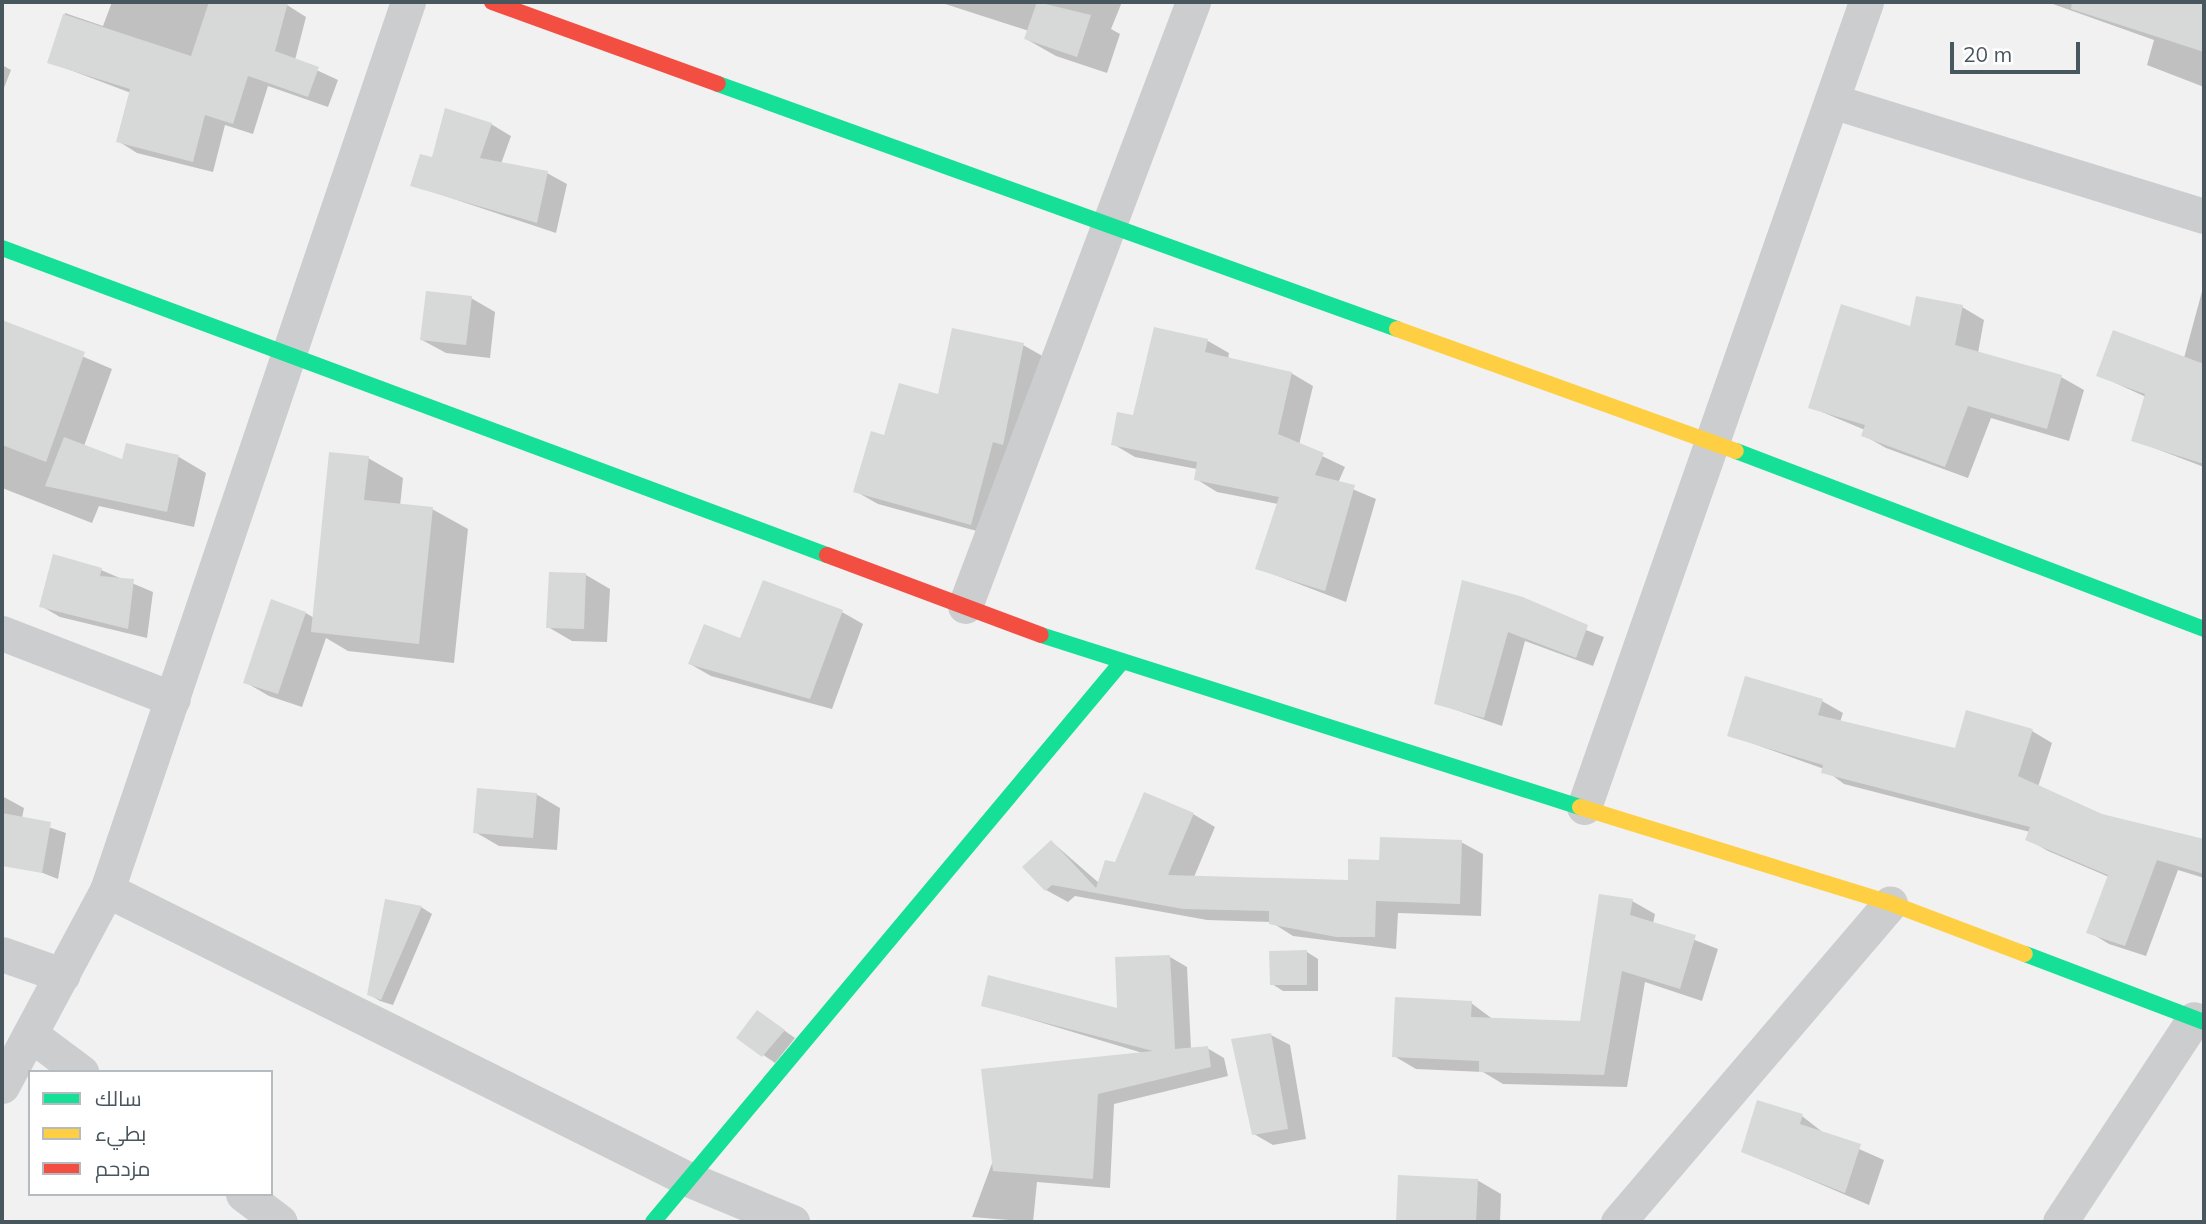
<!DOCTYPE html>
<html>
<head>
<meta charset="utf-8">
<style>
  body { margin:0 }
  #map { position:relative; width:2206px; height:1224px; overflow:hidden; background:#f1f1f1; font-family:Mulish,Cairo,sans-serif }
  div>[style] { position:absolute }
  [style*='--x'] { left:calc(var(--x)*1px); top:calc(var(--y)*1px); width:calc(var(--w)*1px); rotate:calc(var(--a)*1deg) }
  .shadow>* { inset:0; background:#0003 }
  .building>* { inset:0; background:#d7d9d9 }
  .street>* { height:35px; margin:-17.5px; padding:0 17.5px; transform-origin:17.5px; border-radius:17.5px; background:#cbcdcf }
  .fast>* { height:16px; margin:-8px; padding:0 8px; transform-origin:8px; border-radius:8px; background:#16e098 }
  .slow>* { height:16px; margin:-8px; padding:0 8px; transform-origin:8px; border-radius:8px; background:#ffcf43 }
  .jam>* { height:16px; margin:-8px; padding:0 8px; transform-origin:8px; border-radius:8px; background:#f24e42 }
  span { translate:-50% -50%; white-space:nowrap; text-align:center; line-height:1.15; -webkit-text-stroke:5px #fff; paint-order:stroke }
  .frame { position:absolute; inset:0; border:4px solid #48565e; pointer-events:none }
  .legend { position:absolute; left:28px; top:1070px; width:245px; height:126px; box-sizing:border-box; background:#fff; border:2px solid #b6bbbf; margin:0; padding:9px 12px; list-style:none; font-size:21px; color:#48565e }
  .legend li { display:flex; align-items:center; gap:14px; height:35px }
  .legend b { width:35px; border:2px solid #b6bbbf }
  .scale { position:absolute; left:1950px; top:42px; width:130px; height:32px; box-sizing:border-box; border:4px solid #48565e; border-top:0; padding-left:9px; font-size:21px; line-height:24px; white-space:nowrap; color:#48565e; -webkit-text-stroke:5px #fff; paint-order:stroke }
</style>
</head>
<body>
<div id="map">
  <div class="shadow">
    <i style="clip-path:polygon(112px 2px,287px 5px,306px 17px,295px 60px,338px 80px,328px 107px,268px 86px,253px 134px,225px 125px,213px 172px,137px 153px,118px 141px,131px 93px,49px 62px,65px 13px,103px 26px)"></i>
    <i style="clip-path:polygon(939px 2px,1122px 2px,1111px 29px,1120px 34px,1107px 73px,1056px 56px,1026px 39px,1029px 31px)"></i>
    <i style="clip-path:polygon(2204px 2px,2204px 87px,2147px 65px,2154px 40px,2050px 3px)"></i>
    <i style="clip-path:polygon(2px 65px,11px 70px,2px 93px)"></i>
    <i style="clip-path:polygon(491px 124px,511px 136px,501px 164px,547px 173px,567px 184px,556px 233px,412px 185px,434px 160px)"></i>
    <i style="clip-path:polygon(2204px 284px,2204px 474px,2204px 467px,2133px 440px,2146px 397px,2098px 375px,2184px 358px)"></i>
    <i style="clip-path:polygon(471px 298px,495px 312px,490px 358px,446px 353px,422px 340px)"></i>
    <i style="clip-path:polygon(1962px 307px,1984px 320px,1978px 353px,2061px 377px,2084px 390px,2069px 441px,1991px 418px,1968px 478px,1886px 448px,1863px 435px,1865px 430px,1810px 407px,1911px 329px)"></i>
    <i style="clip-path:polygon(2px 322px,112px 369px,84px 446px,124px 461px,127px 445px,179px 457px,206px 473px,194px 527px,99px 506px,92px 523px,2px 488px)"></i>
    <i style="clip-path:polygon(1155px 329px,1208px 341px,1229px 353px,1228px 359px,1291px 373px,1313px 386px,1299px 445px,1345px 467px,1338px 483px,1376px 499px,1346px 602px,1257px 568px,1278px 504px,1217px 492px,1196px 479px,1197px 469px,1135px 457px,1113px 444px,1134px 417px)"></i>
    <i style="clip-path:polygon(1023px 345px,1046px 358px,995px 536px,878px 504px,855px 491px,885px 437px)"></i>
    <i style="clip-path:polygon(368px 458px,403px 478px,400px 506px,432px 509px,468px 529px,454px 663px,348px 651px,326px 638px,302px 707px,269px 696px,245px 682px,306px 613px,314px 618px)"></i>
    <i style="clip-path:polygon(101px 570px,153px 592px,147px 638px,60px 617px,41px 606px)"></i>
    <i style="clip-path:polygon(586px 575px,610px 589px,607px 642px,572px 641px,548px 627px)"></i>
    <i style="clip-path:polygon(1463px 582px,1604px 637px,1593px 666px,1525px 641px,1502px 726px,1436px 703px)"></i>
    <i style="clip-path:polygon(842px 612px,863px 624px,832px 709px,711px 676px,690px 664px,741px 640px)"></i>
    <i style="clip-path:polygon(1747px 678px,1822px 701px,1843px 713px,1840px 722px,1956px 750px,2032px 731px,2052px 743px,2038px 787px,2101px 816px,2204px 841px,2204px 878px,2178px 870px,2146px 956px,2109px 944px,2089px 932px,2109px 877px,2048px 851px,2027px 839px,2030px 832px,1844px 784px,1824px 769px,1729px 735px)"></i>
    <i style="clip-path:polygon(536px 794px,560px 808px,557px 850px,499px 846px,475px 832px)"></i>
    <i style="clip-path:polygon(2px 796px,24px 808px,22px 818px,66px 833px,58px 879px,2px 857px)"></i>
    <i style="clip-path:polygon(1193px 814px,1215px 827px,1194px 877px,1349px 882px,1381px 862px,1461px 842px,1483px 854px,1481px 916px,1398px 913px,1396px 949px,1293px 936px,1271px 922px,1207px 920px,1075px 896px,1068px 902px,1046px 890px,1052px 842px,1099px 883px,1116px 864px)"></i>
    <i style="clip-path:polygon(1632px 901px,1655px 914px,1653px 924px,1718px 949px,1702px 1001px,1645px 982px,1627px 1087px,1503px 1084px,1483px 1072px,1416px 1069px,1394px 1056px,1471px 1003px,1494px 1020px,1582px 1023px)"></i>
    <i style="clip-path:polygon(421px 907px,432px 914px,393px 1005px,380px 1001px,368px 994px)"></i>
    <i style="clip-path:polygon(1307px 952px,1318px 959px,1318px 991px,1283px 991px,1272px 984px)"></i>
    <i style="clip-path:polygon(1170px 957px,1187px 967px,1191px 1049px,1207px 1048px,1224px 1058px,1228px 1076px,1114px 1104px,1110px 1188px,1037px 1182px,1033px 1222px,972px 1217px,994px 1158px,1146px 1054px,983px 1005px,1119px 1010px)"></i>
    <i style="clip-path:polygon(758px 1012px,795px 1038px,775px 1063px,739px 1038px)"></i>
    <i style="clip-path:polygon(1271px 1035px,1290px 1045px,1306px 1139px,1273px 1145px,1254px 1134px)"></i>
    <i style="clip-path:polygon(1802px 1116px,1825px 1134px,1884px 1160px,1869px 1205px,1743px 1151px)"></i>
    <i style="clip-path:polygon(1400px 1177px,1477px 1180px,1501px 1194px,1500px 1222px,1397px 1222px)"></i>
  </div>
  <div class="building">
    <i style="clip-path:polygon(209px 2px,288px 2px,275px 51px,319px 67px,308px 97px,248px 76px,233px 124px,205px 115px,193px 162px,116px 142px,130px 89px,47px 63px,63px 14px,191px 56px)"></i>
    <i style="clip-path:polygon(1037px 2px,1091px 15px,1077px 57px,1024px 39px)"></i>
    <i style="clip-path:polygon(2072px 2px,2204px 2px,2204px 52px,2071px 9px)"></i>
    <i style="clip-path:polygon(445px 108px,492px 123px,480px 158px,548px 171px,537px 223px,410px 186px,420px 154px,432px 157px)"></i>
    <i style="clip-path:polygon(426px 291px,472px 296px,466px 345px,420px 340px)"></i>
    <i style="clip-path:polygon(1916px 296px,1963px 305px,1955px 345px,2062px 375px,2047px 429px,1968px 406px,1945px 467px,1861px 436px,1865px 425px,1808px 408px,1841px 304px,1910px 326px)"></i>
    <i style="clip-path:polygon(2px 320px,85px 352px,46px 462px,2px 445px)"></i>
    <i style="clip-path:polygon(1154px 327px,1208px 339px,1205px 352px,1292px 372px,1278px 434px,1324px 453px,1315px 475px,1355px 485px,1325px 591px,1255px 569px,1279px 497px,1194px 480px,1197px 462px,1111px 445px,1117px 412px,1133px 415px)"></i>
    <i style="clip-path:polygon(952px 328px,1024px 343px,1003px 445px,993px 442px,971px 525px,853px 492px,871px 431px,884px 435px,899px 383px,938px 394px)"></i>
    <i style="clip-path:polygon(2113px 330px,2204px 364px,2204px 464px,2131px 441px,2145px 394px,2096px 376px)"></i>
    <i style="clip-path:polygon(64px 437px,122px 459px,126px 443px,179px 455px,167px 512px,45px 486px)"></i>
    <i style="clip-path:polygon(329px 452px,369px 456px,364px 500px,433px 507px,419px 644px,311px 632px)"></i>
    <i style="clip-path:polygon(53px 554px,102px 568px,100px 576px,134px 579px,128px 629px,39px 607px)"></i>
    <i style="clip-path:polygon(549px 572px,586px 573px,584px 629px,546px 628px)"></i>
    <i style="clip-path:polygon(763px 580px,843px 610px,810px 699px,688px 664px,704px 624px,740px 638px)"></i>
    <i style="clip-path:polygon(1462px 580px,1523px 597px,1588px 625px,1576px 658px,1508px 632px,1484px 718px,1434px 704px)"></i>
    <i style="clip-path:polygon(271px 599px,306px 612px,278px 694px,243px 683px)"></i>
    <i style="clip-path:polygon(1745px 676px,1823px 699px,1818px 715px,1955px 748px,1966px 710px,2033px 729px,2018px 776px,2102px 814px,2204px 839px,2204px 874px,2157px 860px,2125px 946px,2086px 933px,2108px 875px,2025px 840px,2030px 827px,1821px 773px,1823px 765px,1727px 736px)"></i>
    <i style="clip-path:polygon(477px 788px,537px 793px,533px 838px,473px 833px)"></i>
    <i style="clip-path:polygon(1144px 792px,1194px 813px,1168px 875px,1348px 880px,1348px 859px,1379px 860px,1380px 837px,1462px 840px,1460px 904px,1376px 901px,1375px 937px,1336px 937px,1269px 924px,1269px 911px,1183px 909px,1052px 885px,1045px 891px,1022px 867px,1051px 840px,1096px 888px,1105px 860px,1115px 862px)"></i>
    <i style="clip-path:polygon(2px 813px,51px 822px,42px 873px,2px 866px)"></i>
    <i style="clip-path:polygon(1599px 894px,1633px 899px,1630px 915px,1696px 935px,1680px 989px,1622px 971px,1604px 1075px,1479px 1072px,1479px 1061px,1392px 1057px,1395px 997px,1472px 1001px,1471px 1017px,1580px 1021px)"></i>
    <i style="clip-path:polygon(385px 899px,422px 906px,381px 1000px,367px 995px)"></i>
    <i style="clip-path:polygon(1307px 950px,1307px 985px,1270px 985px,1269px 951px)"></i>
    <i style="clip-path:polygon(1170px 955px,1175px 1049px,1208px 1046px,1211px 1067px,1098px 1094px,1093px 1179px,993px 1171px,981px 1069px,1153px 1051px,981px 1006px,988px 975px,1117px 1008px,1115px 957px)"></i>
    <i style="clip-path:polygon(757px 1010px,785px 1030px,762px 1057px,736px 1038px)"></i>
    <i style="clip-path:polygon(1271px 1033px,1288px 1129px,1252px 1135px,1231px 1039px)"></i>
    <i style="clip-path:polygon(1757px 1100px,1803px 1114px,1800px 1124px,1861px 1144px,1845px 1193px,1741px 1152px)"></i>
    <i style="clip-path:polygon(1398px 1175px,1478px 1179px,1476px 1222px,1396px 1222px)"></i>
  </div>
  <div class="street">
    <i style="--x:1832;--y:101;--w:389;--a:17.2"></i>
    <i style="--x:965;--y:606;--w:646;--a:-69.32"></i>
    <i style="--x:2;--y:633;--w:183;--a:21.1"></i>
    <i style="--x:1584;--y:807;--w:853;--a:-70.69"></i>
    <i style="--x:107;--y:890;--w:649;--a:26.45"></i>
    <i style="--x:688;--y:1179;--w:113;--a:22.5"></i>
    <i style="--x:2;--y:954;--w:64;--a:19.3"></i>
    <i style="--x:30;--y:1034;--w:64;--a:36.7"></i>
    <i style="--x:2;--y:1086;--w:222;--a:-61.8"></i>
    <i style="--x:107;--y:890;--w:938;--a:-71.28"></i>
    <i style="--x:243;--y:1194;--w:46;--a:37.1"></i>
    <i style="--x:1618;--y:1222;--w:419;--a:-49.5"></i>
    <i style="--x:2060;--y:1222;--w:243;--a:-56.6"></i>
  </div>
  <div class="fast">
    <i style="--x:718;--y:84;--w:722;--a:19.84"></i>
    <i style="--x:2;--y:248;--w:880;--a:20.41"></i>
    <i style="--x:1736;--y:451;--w:501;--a:20.82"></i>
    <i style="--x:1041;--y:635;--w:566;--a:17.7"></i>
    <i style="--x:2025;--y:954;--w:191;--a:20.8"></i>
    <i style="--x:653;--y:1222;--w:728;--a:-50.07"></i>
  </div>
  <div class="slow">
    <i style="--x:1397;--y:329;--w:360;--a:19.8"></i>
    <i style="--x:1580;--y:807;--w:325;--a:17.2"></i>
    <i style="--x:1890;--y:903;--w:144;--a:20.7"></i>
  </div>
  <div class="jam">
    <i style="--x:492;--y:2;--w:240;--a:19.9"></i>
    <i style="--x:827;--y:555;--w:228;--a:20.5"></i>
  </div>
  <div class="frame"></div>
  <ul class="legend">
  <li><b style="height:9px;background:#16e098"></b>سالك</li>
  <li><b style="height:9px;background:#ffcf43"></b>بطيء</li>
  <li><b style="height:9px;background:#f24e42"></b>مزدحم</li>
  </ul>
  <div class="scale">20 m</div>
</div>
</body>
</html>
